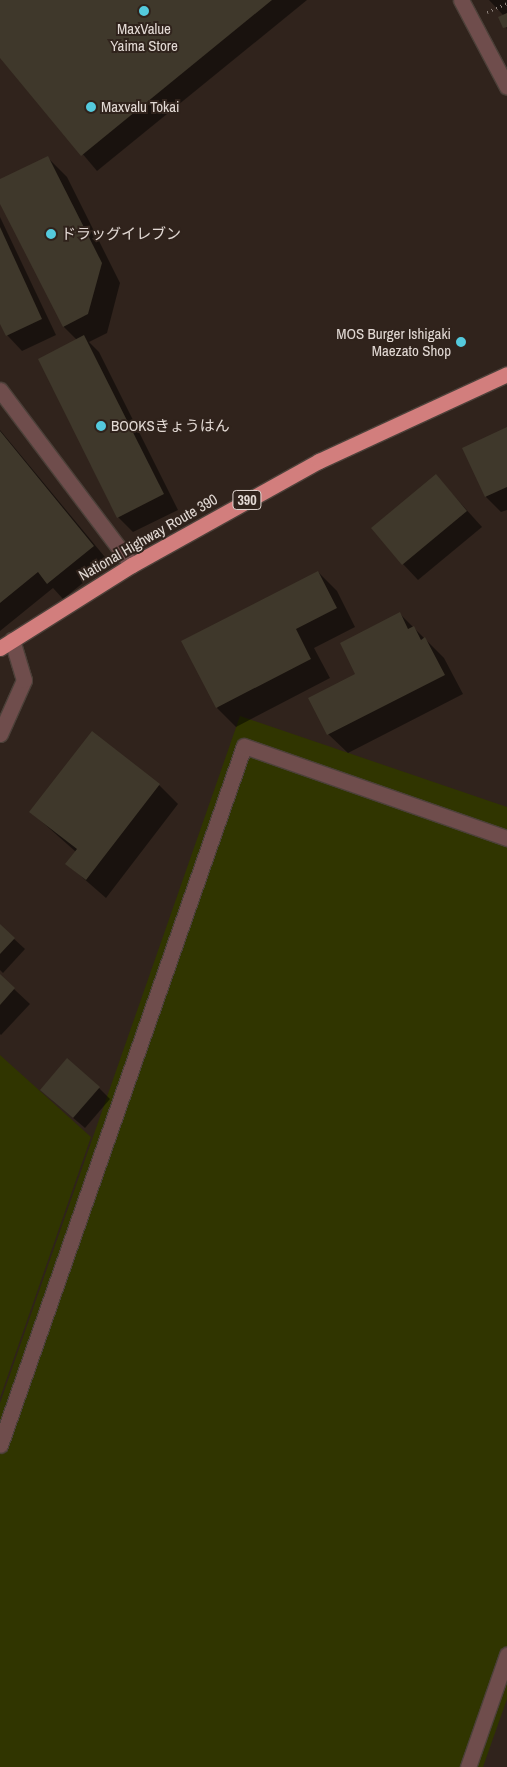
<!DOCTYPE html>
<html>
<head>
<meta charset="utf-8">
<style>
  body { margin:0 }
  #map { position:relative; width:507px; height:1767px; overflow:hidden; background:#30231c; font-family:"Archivo Narrow","Noto Sans JP",sans-serif }
  div>[style] { position:absolute }
  [style*='--x'] { left:calc(var(--x)*1px); top:calc(var(--y)*1px); width:calc(var(--w)*1px); rotate:calc(var(--a)*1deg) }
  .green>* { inset:0; background:#303500 }
  .shadow>* { inset:0; background:#0007 }
  .building>* { inset:0; background:#3f382b }
  .path>* { height:3px; margin-top:-1.5px; transform-origin:0; background:repeating-linear-gradient(90deg,#8d827c 0 1px,transparent 0 5px) }
  .roads { filter:drop-shadow(1px 0 #4c4039) drop-shadow(-1px 0 #4c4039) drop-shadow(0 1px #4c4039) drop-shadow(0 -1px #4c4039) }
  .minor>* { height:15px; margin:-7.5px; padding:0 7.5px; transform-origin:7.5px; border-radius:7.5px; background:#6f4d4c }
  .highway>* { height:15px; margin:-7.5px; padding:0 7.5px; transform-origin:7.5px; border-radius:7.5px; background:#d27e7d }
  .dots>* { width:14px; height:14px; translate:-50% -50%; box-sizing:border-box; border:2px solid #30231c; border-radius:50% }
  span { translate:-50% -50%; white-space:nowrap; text-align:center; line-height:1.15; -webkit-text-stroke:4px #30231c; paint-order:stroke }
  .shield-label span { padding:1px 4px; background:#30231c; border:1px solid; border-radius:4px; -webkit-text-stroke-width:0 }
  .shield-label { font-size:14px; color:#e2d9d4; font-weight:700 }
  .poi-label { font-size:15px; color:#e2d9d4 }
  .left { translate:0 -50%; text-align:left }
  .right { translate:-100% -50%; text-align:right }
  .street-label { font-size:15px; color:#e2d9d4 }
</style>
</head>
<body>
<div id="map">
  <div class="green">
    <i style="clip-path:polygon(240px 716px,507px 807px,507px 1699px,483px 1767px,0 1767px,0 1403px)"></i>
    <i style="clip-path:polygon(0 1055px,91px 1137px,0 1398px)"></i>
  </div>
  <div class="shadow">
    <i style="clip-path:polygon(0 0,307px 0,97px 171px,0 56px)"></i>
    <i style="clip-path:polygon(507px 0,507px 30px,504px 16px,489px 0)"></i>
    <i style="clip-path:polygon(48px 158px,67px 177px,120px 283px,107px 333px,89px 342px,99px 352px,178px 510px,133px 532px,118px 517px,77px 340px,64px 327px,0 202px,0 180px)"></i>
    <i style="clip-path:polygon(0 217px,56px 335px,22px 351px,7px 335px,0 321px)"></i>
    <i style="clip-path:polygon(507px 429px,507px 510px,501px 512px,486px 497px,464px 448px)"></i>
    <i style="clip-path:polygon(0 430px,109px 562px,63px 599px,53px 588px,0 631px)"></i>
    <i style="clip-path:polygon(436px 476px,482px 527px,418px 580px,403px 564px)"></i>
    <i style="clip-path:polygon(318px 572px,337px 591px,355px 627px,314px 648px,330px 678px,236px 727px,217px 708px)"></i>
    <i style="clip-path:polygon(400px 614px,444px 658px,463px 694px,348px 753px,328px 734px,310px 699px,357px 674px)"></i>
    <i style="clip-path:polygon(92px 733px,159px 785px,178px 804px,106px 898px,67px 864px,76px 852px,31px 812px)"></i>
    <i style="clip-path:polygon(0 926px,25px 949px,3px 973px,0 970px)"></i>
    <i style="clip-path:polygon(0 976px,30px 1004px,1px 1035px,0 1034px)"></i>
    <i style="clip-path:polygon(99px 1088px,110px 1099px,85px 1128px,52px 1100px)"></i>
  </div>
  <div class="building">
    <i style="clip-path:polygon(0 0,272px 0,81px 156px,0 58px)"></i>
    <i style="clip-path:polygon(507px 13px,507px 27px,503px 28px,498px 17px)"></i>
    <i style="clip-path:polygon(48px 156px,102px 263px,88px 314px,63px 327px,0 204px,0 179px)"></i>
    <i style="clip-path:polygon(0 227px,42px 319px,6px 336px,0 324px)"></i>
    <i style="clip-path:polygon(84px 335px,164px 494px,117px 518px,38px 359px)"></i>
    <i style="clip-path:polygon(507px 427px,507px 487px,485px 497px,462px 448px)"></i>
    <i style="clip-path:polygon(0 431px,94px 546px,47px 584px,38px 572px,0 603px)"></i>
    <i style="clip-path:polygon(436px 474px,467px 511px,402px 565px,371px 528px)"></i>
    <i style="clip-path:polygon(318px 571px,337px 608px,296px 629px,311px 659px,216px 708px,181px 641px)"></i>
    <i style="clip-path:polygon(400px 612px,408px 629px,414px 626px,421px 640px,425px 637px,445px 675px,327px 735px,308px 698px,355px 674px,340px 643px)"></i>
    <i style="clip-path:polygon(92px 731px,160px 784px,86px 880px,65px 864px,77px 849px,29px 812px)"></i>
    <i style="clip-path:polygon(0 924px,15px 938px,0 954px)"></i>
    <i style="clip-path:polygon(0 974px,15px 988px,0 1005px)"></i>
    <i style="clip-path:polygon(67px 1058px,100px 1087px,73px 1118px,40px 1090px)"></i>
  </div>
  <div class="path">
    <i style="--x:487;--y:12;--w:22;--a:-24"></i>
  </div>
  <div class="roads">
    <div class="minor">
      <i style="--x:461;--y:0;--w:98;--a:62.1"></i>
      <i style="--x:0;--y:390;--w:219;--a:53"></i>
      <i style="--x:0;--y:734;--w:59;--a:-66"></i>
      <i style="--x:24;--y:680;--w:42;--a:-106.7"></i>
      <i style="--x:0;--y:1445;--w:740;--a:-70.76"></i>
      <i style="--x:244;--y:746;--w:279;--a:19.3"></i>
      <i style="--x:468;--y:1767;--w:119;--a:-70.8"></i>
    </div>
    <div class="highway">
      <i style="--x:0;--y:648;--w:156;--a:-32.2"></i>
      <i style="--x:132;--y:565;--w:214;--a:-29.1"></i>
      <i style="--x:319;--y:461;--w:207;--a:-24.8"></i>
    </div>
  </div>
  <div class="dots">
    <i style="left:144px;top:11px;background:#54cadd"></i>
    <i style="left:91px;top:107px;background:#54cadd"></i>
    <i style="left:51px;top:234px;background:#54cadd"></i>
    <i style="left:461px;top:342px;background:#54cadd"></i>
    <i style="left:101px;top:426px;background:#54cadd"></i>
  </div>
  <div class="shield-label">
    <span style="left:247px;top:500px">390</span>
  </div>
  <div class="poi-label">
    <span style="left:144px;top:37px">MaxValue<br>Yaima Store</span>
    <span class="left" style="left:101px;top:107px">Maxvalu Tokai</span>
    <span class="left" style="left:61px;top:234px">ドラッグイレブン</span>
    <span class="right" style="left:451px;top:342px">MOS Burger Ishigaki<br>Maezato Shop</span>
    <span class="left" style="left:111px;top:426px">BOOKSきょうはん</span>
  </div>
  <div class="street-label">
    <span style="left:148px;top:537px;rotate:-30deg">National Highway Route 390</span>
  </div>
</div>
</body>
</html>
